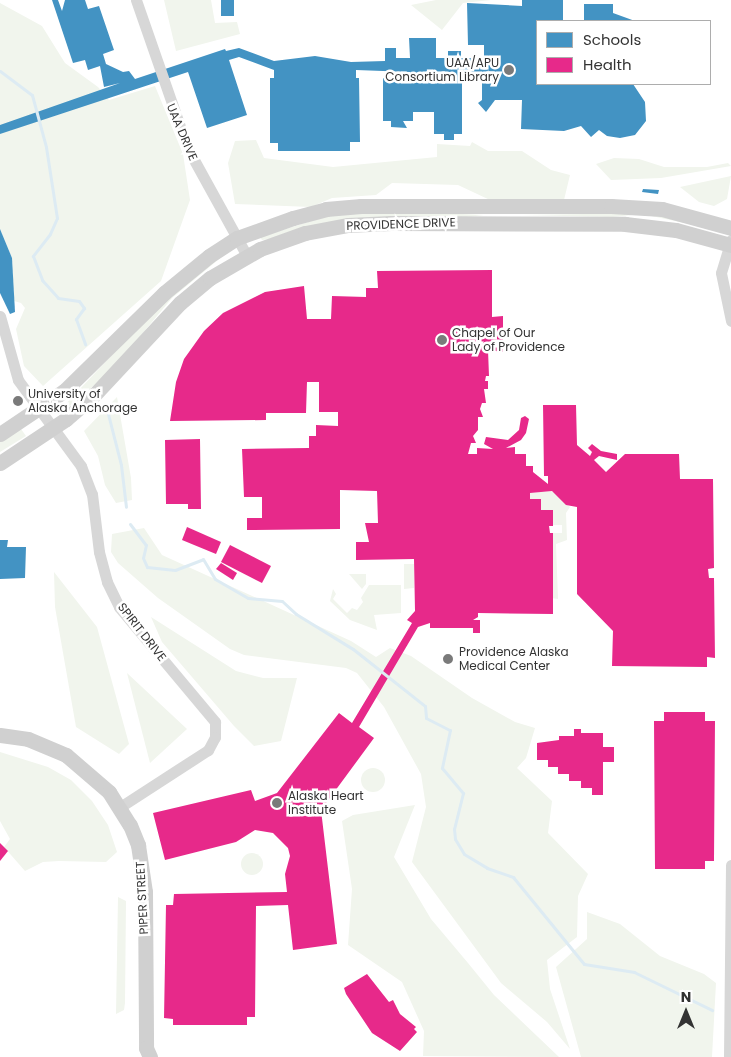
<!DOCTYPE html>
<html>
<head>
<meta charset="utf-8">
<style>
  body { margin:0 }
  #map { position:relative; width:731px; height:1057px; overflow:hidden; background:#fff; font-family:Poppins,sans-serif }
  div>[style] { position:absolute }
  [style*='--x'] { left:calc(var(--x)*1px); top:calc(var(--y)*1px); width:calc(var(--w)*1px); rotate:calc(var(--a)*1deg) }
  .green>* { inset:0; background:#f1f5ed }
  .round { border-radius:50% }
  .schools>* { inset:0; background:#4393c3 }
  .health>* { inset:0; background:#e7298a }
  .stream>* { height:3px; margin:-1.5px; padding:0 1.5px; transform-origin:1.5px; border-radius:1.5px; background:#ddebf3 }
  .street>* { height:11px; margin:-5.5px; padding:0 5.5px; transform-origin:5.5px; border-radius:5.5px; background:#d7d7d7 }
  .secondary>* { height:15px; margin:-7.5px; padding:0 7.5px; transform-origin:7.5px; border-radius:7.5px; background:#d0d0d0 }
  .dots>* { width:14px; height:14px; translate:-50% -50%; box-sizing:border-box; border:2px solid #fff; border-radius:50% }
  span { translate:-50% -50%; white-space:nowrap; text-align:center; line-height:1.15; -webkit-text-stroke:5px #fff; paint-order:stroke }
  .poi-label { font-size:12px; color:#333 }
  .right { translate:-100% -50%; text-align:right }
  .left { translate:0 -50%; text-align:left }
  .street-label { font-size:12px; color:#333 }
  .legend { position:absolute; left:536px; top:20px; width:175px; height:65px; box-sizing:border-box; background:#fff; border:1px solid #adadad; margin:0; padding:6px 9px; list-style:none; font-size:15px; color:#333 }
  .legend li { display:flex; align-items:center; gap:10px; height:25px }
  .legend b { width:25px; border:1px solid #adadad }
  .north { position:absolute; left:661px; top:987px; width:50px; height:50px; -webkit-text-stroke:4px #fff; paint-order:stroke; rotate:0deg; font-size:14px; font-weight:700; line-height:20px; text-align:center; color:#333 }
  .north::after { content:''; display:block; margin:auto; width:18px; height:22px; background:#333; clip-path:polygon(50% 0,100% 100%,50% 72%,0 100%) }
</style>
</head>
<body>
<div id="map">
  <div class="green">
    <i style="clip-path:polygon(164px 0,211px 0,215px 23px,237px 22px,240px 34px,176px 51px)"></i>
    <i style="clip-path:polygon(436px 0,491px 0,463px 3px,442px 30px,411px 5px)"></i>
    <i style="clip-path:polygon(0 3px,42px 26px,65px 63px,98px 87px,109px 100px,155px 86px,183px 154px,190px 200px,161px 281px,43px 386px,24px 366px,16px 329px,25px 308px,21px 303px,14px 301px,12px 258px,0 229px)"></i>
    <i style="clip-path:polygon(256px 140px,264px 158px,333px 167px,437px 157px,437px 144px,470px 146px,472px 142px,488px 151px,522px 151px,551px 170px,570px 175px,564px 200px,490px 200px,458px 185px,392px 183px,376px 195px,332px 198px,311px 207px,235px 204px,228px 163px,235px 141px)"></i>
    <i style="clip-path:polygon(614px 158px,639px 159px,664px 167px,707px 167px,728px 163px,731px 166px,661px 178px,611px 180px,596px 164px)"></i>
    <i style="clip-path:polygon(731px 176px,727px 199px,714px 206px,699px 202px,680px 187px)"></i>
    <i style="clip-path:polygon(375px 210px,484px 215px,262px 240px,260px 237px,331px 215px)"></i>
    <i style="clip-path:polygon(649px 213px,713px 229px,642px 214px,612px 217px,521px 215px)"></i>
    <i style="clip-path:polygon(224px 255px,172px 298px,112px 370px,64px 411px,61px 409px,145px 320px,199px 271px)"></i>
    <i style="clip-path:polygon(117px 397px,131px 478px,132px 500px,116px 503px,105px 485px,98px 456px,84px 431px)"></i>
    <i style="clip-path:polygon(21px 429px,26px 436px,0 452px,0 441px)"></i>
    <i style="clip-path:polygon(552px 491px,570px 507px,566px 513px,567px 540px,556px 544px,558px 599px,551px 598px,551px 548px,553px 533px,562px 533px,562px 525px,553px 525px,553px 510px,541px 510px,541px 499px,530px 499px,530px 493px)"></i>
    <i style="clip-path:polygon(144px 528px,162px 555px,351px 641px,376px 657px,390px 648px,411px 656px,472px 698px,515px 722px,535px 728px,526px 758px,517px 768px,552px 801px,548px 833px,588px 874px,578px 896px,577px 937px,547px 960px,550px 989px,570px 1049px,547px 1022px,501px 983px,412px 862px,426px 807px,421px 774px,384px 707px,357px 673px,346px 668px,244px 655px,230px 649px,158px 598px,118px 563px,111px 552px,112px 534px)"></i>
    <i style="clip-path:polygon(404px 564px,414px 564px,414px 588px,404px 589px)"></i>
    <i style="clip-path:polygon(54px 572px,97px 627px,129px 744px,119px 754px,76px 727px,55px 607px)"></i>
    <i style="clip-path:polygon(349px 574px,366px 574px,366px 584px,362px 589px)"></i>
    <i style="clip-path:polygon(369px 585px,401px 585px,401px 613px,374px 615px,377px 630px,350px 620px,330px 601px,333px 589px,336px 594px,333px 599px,347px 613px,352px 608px,357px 610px,363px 602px,361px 598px)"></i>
    <i style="clip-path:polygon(151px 617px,236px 671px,263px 678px,297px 678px,281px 741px,254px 746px,234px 726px,162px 642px)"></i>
    <i style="clip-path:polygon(127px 673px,187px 729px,150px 763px)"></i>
    <i style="clip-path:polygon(0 752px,48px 767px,71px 780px,92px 801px,108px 825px,117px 852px,106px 862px,59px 861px,43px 862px,25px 871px,4px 847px,10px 839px,0 821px)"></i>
    <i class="round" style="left:361px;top:768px;width:24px;height:24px"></i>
    <i style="clip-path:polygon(415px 805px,394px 857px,431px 919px,468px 963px,494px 995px,559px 1057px,423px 1056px,424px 1031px,402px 982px,348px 945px,352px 889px,342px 821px,353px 815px)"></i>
    <i class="round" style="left:241px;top:853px;width:22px;height:22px"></i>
    <i style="clip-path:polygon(118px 897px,126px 901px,125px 1003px,124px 1010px,116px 1014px)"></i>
    <i style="clip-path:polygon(587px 912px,620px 924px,660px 956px,704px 974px,716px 983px,712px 1057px,581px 1057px,556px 967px,587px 939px)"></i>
  </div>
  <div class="schools">
    <i style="clip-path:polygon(52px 0,58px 0,62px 11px,65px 0,85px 0,88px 9px,99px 6px,114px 50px,103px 54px,106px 64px,123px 72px,129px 71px,135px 79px,225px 49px,226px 51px,239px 48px,274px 61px,315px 56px,351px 62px,385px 61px,385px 48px,396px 48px,396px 58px,410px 58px,409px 38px,436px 38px,436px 58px,448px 58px,448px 51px,461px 51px,461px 58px,484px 58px,484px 45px,468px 45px,467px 3px,522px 6px,522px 0,563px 0,563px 21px,537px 21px,537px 84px,633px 84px,645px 102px,646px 121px,635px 135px,620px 138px,607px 136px,599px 130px,591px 137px,581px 126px,564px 131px,521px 129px,522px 100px,495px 100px,486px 112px,478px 103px,482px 100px,482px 72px,474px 72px,474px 79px,462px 79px,462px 134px,454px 134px,454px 140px,444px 140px,444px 134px,434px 134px,434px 112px,413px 112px,413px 121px,403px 121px,407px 128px,391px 127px,391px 121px,383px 121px,383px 78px,410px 77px,410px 72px,356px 70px,356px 78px,359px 78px,360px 142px,350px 142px,350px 151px,278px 151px,278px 143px,270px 143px,270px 78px,274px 78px,274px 70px,239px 57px,229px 60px,247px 115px,207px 128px,188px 72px,0 134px,0 125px,120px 83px,104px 87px,100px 66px,88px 70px,85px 60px,73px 63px)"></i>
    <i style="clip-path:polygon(221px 0,234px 0,234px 16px,221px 16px)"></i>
    <i style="clip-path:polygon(584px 4px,613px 4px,613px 13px,635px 21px,584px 21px)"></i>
    <i style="clip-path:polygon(643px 189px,659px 190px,658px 194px,642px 192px)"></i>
    <i style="clip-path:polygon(0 229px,12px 258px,15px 312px,10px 314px,0 293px)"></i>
    <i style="clip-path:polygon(0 540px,8px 540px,7px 547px,26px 547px,25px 578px,0 579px)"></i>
  </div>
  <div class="health">
    <i style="clip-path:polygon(492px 270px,492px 317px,503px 316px,503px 352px,488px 350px,489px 376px,486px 376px,485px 381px,488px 381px,488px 389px,484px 389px,486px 403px,482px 403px,480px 409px,483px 417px,478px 417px,478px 430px,473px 436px,476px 443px,471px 443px,468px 454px,477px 454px,477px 448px,493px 449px,484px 444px,486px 437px,508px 440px,519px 430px,521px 418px,525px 416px,529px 419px,526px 433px,521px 440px,506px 448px,515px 447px,515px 454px,526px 454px,526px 466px,533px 466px,533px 472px,548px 484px,548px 476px,544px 476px,543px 405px,576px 405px,577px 445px,590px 456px,592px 452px,588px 448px,592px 444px,601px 451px,617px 454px,617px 460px,599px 456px,594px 460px,606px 472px,625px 454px,679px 454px,680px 479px,713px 479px,714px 568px,708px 569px,709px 578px,714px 578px,715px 658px,707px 657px,707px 667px,612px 666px,613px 631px,577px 594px,577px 507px,566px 505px,552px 491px,530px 493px,530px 499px,541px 499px,541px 510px,553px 510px,553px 526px,549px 526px,550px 533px,553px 533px,553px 614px,478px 613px,478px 617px,473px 620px,480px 620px,480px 633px,473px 633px,473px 628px,430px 628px,430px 623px,418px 627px,359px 727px,374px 738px,321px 810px,337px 944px,293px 950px,288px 905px,256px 906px,255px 1017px,247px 1017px,247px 1025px,173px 1025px,173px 1019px,164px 1018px,166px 905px,173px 905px,174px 894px,287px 892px,285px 874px,290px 856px,288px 848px,273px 833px,255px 830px,236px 842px,165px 860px,153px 813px,251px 790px,255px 801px,277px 793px,339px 713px,352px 723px,412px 623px,407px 620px,415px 611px,414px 559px,356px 560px,356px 542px,369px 542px,365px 523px,378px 523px,377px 491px,340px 490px,340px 529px,247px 530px,247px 518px,262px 518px,262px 497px,244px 497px,242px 449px,309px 448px,309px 436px,316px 436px,316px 425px,338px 426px,338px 412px,319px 412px,319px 382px,307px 382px,306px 413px,266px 413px,266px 420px,170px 421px,176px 382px,184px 359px,204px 331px,223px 313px,265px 292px,304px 286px,307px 319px,331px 319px,332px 296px,366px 297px,366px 288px,378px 288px,377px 271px)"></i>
    <i style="clip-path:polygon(200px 439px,201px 509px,188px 509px,188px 504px,166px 504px,165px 440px)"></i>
    <i style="clip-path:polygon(187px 527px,221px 542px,216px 554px,182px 540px)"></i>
    <i style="clip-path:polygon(230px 545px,271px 566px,262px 583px,221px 562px)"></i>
    <i style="clip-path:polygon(221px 563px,237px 573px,233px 580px,216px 569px)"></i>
    <i style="clip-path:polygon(664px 712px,705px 712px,705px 721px,715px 721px,714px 861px,705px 861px,705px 869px,655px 869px,654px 721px,664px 721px)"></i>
    <i style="clip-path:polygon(574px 729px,581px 729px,581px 733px,603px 733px,603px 747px,614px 747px,614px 762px,603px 762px,603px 795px,592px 795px,592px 788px,581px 788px,581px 781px,569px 781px,569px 774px,558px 774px,558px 767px,548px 767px,548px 760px,537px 760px,537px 743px,559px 740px,559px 736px,574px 736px)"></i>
    <i style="clip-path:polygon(0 843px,8px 851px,0 861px)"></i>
    <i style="clip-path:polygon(367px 974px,389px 1002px,393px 1000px,400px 1014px,416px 1027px,414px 1029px,417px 1032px,400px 1051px,372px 1033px,346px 994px,344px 988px)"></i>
  </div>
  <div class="stream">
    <i style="--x:0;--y:71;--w:40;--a:37"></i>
    <i style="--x:32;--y:95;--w:54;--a:74.9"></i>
    <i style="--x:46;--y:147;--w:72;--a:81.2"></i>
    <i style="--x:57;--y:218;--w:17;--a:114"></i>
    <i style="--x:50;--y:234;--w:28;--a:128"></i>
    <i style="--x:33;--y:256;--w:26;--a:69"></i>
    <i style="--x:42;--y:280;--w:24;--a:48"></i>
    <i style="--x:58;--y:298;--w:21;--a:8"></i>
    <i style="--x:79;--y:301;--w:9;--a:54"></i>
    <i style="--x:84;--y:308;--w:14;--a:126"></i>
    <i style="--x:76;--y:319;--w:27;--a:70"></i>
    <i style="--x:107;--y:410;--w:57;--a:75.7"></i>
    <i style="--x:121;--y:465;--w:42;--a:83.2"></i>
    <i style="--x:130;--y:524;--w:26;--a:53"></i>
    <i style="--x:146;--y:545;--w:13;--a:103"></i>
    <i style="--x:143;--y:558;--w:10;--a:66"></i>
    <i style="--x:147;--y:567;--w:28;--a:6"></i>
    <i style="--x:175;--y:570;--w:30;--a:-21"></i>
    <i style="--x:203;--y:559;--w:23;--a:59"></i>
    <i style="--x:215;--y:579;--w:38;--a:30"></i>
    <i style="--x:248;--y:598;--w:34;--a:5"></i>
    <i style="--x:282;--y:601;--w:19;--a:43"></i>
    <i style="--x:296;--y:614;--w:67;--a:31.6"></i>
    <i style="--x:353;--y:649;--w:92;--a:38.4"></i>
    <i style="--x:425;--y:706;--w:12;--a:85"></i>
    <i style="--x:426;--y:718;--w:27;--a:27"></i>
    <i style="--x:450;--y:730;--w:39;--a:102"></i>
    <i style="--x:442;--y:768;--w:33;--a:50"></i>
    <i style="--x:463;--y:793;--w:37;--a:104"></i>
    <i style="--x:454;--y:829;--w:10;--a:84"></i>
    <i style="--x:455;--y:839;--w:17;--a:59"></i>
    <i style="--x:464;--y:854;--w:27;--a:31"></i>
    <i style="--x:487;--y:868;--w:28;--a:19"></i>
    <i style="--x:513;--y:877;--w:112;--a:50.8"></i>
    <i style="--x:584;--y:964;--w:51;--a:9.1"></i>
    <i style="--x:634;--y:972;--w:87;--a:26"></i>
  </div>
  <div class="street">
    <i style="--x:136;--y:0;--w:158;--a:70.8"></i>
    <i style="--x:188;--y:149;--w:122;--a:61.1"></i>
    <i style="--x:731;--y:240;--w:34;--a:107"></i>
    <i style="--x:721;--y:273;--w:49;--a:78.2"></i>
    <i style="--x:0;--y:316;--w:66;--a:74.3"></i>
    <i style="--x:18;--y:380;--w:107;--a:53.8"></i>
    <i style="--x:81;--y:466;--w:30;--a:69"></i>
    <i style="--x:92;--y:494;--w:58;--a:83.1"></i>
    <i style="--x:99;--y:552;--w:31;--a:75"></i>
    <i style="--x:107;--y:582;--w:28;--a:64"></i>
    <i style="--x:119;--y:607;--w:150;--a:50.1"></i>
    <i style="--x:215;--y:722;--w:15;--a:90"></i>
    <i style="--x:215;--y:737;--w:15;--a:118"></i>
    <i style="--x:208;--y:750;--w:105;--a:147.1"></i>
    <i style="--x:729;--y:1057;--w:192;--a:-89.4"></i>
  </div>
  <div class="secondary">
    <i style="--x:0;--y:434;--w:77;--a:-33.9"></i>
    <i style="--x:64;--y:391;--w:140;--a:-44.4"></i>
    <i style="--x:164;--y:293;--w:58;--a:-39.4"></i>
    <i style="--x:209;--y:256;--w:33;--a:-33"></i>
    <i style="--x:237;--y:238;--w:59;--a:-19.7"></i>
    <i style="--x:293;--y:218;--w:34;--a:-15"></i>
    <i style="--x:326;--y:209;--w:35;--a:-5"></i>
    <i style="--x:361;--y:206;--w:250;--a:0"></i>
    <i style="--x:611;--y:206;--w:51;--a:3.4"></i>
    <i style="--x:662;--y:209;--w:72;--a:15.4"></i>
    <i style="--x:0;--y:463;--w:79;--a:-33.7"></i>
    <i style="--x:66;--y:419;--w:38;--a:-41"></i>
    <i style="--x:95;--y:394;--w:125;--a:-47"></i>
    <i style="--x:180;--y:303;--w:39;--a:-40"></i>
    <i style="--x:210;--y:278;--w:58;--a:-30.1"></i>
    <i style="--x:260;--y:249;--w:48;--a:-19.6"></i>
    <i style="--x:305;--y:233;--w:44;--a:-10.5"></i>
    <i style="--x:348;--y:225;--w:43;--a:-2.7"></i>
    <i style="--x:391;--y:223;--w:234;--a:0.2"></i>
    <i style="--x:625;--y:224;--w:51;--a:6.7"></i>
    <i style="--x:676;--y:230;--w:57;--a:15.3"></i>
    <i style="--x:0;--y:735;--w:28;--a:8"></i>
    <i style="--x:28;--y:739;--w:41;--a:22.8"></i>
    <i style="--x:66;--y:755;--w:57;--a:40.7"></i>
    <i style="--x:109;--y:792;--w:39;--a:58"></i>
    <i style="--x:130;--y:825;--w:22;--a:68"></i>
    <i style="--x:138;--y:845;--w:48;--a:81.5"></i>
    <i style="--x:145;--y:892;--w:156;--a:89.6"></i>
    <i style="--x:146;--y:1048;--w:10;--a:66"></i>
  </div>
  <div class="dots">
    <i style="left:509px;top:70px;background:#7a7a7a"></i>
    <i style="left:442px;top:340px;background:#7a7a7a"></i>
    <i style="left:18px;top:401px;background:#7a7a7a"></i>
    <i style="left:448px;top:659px;background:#7a7a7a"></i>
    <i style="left:277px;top:803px;background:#7a7a7a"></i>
  </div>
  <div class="poi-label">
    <span class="right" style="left:499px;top:70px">UAA/APU<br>Consortium Library</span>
    <span class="left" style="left:452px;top:340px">Chapel of Our<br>Lady of Providence</span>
    <span class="left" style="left:28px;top:401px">University of<br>Alaska Anchorage</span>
    <span class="left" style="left:459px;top:659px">Providence Alaska<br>Medical Center</span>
    <span class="left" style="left:288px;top:803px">Alaska Heart<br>Institute</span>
  </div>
  <div class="street-label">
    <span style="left:182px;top:132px;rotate:67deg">UAA DRIVE</span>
    <span style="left:401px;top:224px;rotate:-2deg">PROVIDENCE DRIVE</span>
    <span style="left:142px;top:632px;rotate:52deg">SPIRIT DRIVE</span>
    <span style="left:142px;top:898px;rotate:-93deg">PIPER STREET</span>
  </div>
  <ul class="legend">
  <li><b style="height:14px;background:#4393c3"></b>Schools</li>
  <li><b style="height:14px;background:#e7298a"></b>Health</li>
  </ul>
  <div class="north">N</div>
</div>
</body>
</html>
